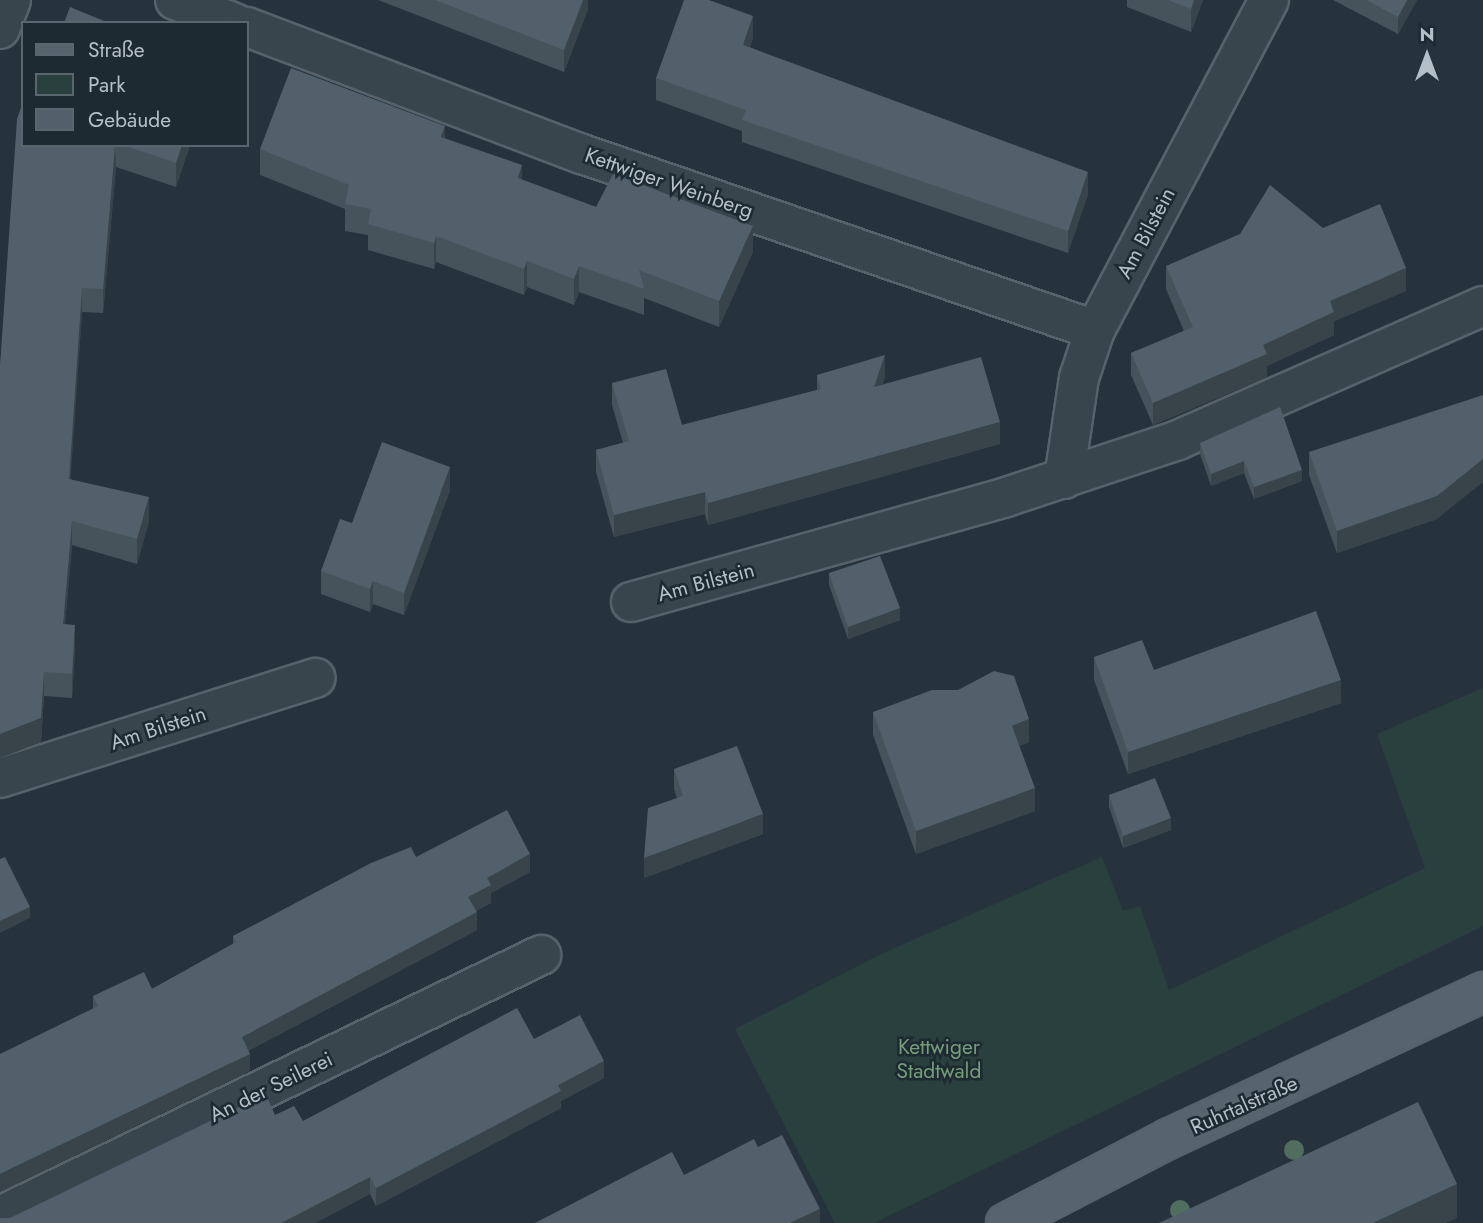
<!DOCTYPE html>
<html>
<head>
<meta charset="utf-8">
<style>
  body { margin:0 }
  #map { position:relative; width:1483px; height:1223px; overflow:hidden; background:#26333d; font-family:Jost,sans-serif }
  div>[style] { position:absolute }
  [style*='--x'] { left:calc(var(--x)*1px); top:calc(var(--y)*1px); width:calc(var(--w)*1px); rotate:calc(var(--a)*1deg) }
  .green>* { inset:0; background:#29403f }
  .roads { filter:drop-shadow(2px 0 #57626b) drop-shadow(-2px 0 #57626b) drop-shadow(0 2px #57626b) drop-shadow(0 -2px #57626b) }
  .minor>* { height:38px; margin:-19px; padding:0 19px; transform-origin:19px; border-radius:19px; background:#39454d }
  .major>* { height:38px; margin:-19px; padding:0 19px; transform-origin:19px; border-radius:19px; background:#58646d }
  .trees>* { width:20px; height:20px; margin:-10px; border-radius:50%; background:#516d5d }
  .wall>* { inset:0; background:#46535b }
  .shaded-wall>* { inset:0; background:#39434a }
  .building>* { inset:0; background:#51606a }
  span { translate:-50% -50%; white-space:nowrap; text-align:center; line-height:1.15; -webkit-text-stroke:5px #1e2a32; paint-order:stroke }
  .street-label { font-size:21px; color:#b5bfc8 }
  .park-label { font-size:21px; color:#759d78 }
  .legend { position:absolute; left:21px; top:21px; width:228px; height:126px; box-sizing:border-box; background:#1e2a32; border:2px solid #5a666e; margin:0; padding:9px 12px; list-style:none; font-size:21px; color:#b5bfc8 }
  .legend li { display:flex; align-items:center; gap:14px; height:35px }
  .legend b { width:35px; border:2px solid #5a666e }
  .north { position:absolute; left:1392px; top:21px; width:70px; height:70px; -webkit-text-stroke:5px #1e2a32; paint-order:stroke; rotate:0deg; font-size:19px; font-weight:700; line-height:28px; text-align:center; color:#b5bfc8 }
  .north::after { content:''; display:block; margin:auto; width:24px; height:32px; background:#b5bfc8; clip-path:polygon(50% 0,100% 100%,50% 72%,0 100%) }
</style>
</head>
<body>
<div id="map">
  <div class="green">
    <i style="clip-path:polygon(1483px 688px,1483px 926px,874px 1223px,835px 1223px,735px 1029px,881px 954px,1102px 857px,1123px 911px,1140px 906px,1169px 990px,1425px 868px,1377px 734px)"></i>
  </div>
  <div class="roads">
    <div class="minor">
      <i style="--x:175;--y:0;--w:64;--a:21"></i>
      <i style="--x:247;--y:27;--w:358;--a:20.8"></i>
      <i style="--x:582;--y:154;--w:542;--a:18.94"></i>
      <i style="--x:0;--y:29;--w:31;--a:-69"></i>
      <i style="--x:1064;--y:479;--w:102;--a:-81.6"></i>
      <i style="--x:1079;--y:378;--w:51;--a:-71.6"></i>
      <i style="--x:1095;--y:330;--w:373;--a:-62.2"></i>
      <i style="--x:631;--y:602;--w:389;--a:-15.6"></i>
      <i style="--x:1006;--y:497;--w:181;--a:-18.3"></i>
      <i style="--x:1178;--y:440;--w:333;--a:-23.7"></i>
      <i style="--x:0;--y:778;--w:331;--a:-17.6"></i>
      <i style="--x:0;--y:1216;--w:601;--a:-25.75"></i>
    </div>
    <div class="major">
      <i style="--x:1006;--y:1223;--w:182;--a:-27.4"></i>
      <i style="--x:1168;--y:1139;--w:348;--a:-25"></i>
    </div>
  </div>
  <div class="trees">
    <i style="left:1294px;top:1150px"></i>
    <i style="left:1180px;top:1210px"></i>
  </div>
  <div class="wall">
    <i style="clip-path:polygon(378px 0,588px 0,588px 9px,564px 72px)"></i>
    <i style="clip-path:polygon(1127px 0,1203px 0,1191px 32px,1127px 7px)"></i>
    <i style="clip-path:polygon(1333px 0,1417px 0,1398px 34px)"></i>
    <i style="clip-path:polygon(753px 38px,750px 47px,1088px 194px,1068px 253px,742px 142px,742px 131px,656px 100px,656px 78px)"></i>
    <i style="clip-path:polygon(445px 139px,522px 180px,596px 207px,753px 252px,719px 327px,644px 298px,644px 315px,579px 292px,574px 305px,527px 287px,524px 295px,436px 262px,434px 269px,368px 250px,368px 235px,345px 231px,345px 209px,260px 175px,260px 149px)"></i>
    <i style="clip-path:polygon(23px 145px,190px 145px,176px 187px,116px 167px,103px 313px,82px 312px,70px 479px,149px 521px,137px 564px,72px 545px,65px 624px,75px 649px,72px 698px,44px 696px,41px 742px,0 758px,0 366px)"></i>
    <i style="clip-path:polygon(1323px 228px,1406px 291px,1334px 321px,1334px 335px,1267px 366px,1267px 377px,1153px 425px,1131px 375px,1131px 353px,1184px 331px,1166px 289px,1166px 266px)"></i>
    <i style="clip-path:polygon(817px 375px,885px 377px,882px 385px,1000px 444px,708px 525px,705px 514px,614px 537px,596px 472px,596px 450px,623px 443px,612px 405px,612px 383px,682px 425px,817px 390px)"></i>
    <i style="clip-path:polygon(1200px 443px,1302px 481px,1254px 499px,1244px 473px,1211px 486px,1200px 454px)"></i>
    <i style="clip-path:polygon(1309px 452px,1437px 519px,1337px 553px,1309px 475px)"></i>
    <i style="clip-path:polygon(450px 490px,404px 615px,373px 604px,370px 612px,321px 594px,321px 571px,352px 523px)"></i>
    <i style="clip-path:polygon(829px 573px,900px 620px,848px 639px,829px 585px)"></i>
    <i style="clip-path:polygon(1094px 657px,1154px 670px,1341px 703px,1128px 774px,1094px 680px)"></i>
    <i style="clip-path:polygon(873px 712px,1029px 742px,1019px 746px,1035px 811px,916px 854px,873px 735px)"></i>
    <i style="clip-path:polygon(674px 769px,763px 834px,644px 878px,677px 798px,674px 789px)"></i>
    <i style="clip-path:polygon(1109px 795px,1171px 830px,1123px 848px,1109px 807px)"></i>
    <i style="clip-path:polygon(416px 857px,530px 872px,491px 893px,491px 903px,476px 911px,477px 930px,248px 1051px,250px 1071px,93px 1009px,93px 996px,152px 989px,233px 944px,233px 936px)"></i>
    <i style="clip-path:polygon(534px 1039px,604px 1078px,561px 1101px,561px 1108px,376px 1206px,370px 1194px,315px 1223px,0 1223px,10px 1218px,275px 1115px,303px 1121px)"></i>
  </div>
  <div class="shaded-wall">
    <i style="clip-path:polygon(583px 0,588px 0,588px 9px,564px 72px,564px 50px)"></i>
    <i style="clip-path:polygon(1194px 0,1203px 0,1191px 32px,1191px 9px)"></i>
    <i style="clip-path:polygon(1407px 0,1417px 0,1398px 34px,1398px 17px)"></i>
    <i style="clip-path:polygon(753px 16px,753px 38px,743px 67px,743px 45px)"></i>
    <i style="clip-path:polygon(445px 126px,445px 152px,441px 137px)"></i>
    <i style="clip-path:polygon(115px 145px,116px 167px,103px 313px,103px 289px)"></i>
    <i style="clip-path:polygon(182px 145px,190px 145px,176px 187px,176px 163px)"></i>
    <i style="clip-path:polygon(522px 165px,522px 191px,518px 178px)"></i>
    <i style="clip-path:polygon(1088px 172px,1088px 194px,1068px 253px,1068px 231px)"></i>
    <i style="clip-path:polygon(753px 226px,753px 252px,719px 327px,719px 301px)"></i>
    <i style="clip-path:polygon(436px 236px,436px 262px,434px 269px,434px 243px)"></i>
    <i style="clip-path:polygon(527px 261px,527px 287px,524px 295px,524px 269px)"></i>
    <i style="clip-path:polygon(579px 266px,579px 292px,574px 305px,574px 279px)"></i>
    <i style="clip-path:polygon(1406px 268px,1406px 291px,1334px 321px,1334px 335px,1267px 366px,1267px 377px,1153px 425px,1153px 403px,1263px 345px,1330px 301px)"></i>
    <i style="clip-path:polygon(82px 288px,82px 312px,69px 503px,69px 479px)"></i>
    <i style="clip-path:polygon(885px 355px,885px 377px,874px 409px,874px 387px)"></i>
    <i style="clip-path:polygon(1000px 422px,1000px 444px,708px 525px,708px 503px)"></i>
    <i style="clip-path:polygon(1483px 459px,1483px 482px,1437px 519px,1337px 553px,1337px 531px)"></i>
    <i style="clip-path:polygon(1244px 461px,1244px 473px,1211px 486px,1211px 474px)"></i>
    <i style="clip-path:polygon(450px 467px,450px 490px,404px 615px,404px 593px)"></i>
    <i style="clip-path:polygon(1302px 470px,1302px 481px,1254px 499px,1254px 487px)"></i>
    <i style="clip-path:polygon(705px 492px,705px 514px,614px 537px,614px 515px)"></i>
    <i style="clip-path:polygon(149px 497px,149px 521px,137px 564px,137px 539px)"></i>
    <i style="clip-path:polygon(72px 521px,72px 545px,63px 648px,63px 624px)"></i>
    <i style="clip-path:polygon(373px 581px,373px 604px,370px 612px,370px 589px)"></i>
    <i style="clip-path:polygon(900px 608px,900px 620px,848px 639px,848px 627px)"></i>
    <i style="clip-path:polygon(75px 625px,75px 649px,72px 698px,72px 674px)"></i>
    <i style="clip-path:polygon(44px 672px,44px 696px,41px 742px,0 758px,0 734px)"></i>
    <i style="clip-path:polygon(1341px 680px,1341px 703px,1128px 774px,1128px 752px)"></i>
    <i style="clip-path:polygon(1029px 719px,1029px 742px,1012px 749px,1012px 726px)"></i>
    <i style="clip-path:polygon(1035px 788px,1035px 811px,916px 854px,916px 831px)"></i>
    <i style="clip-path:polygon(763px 814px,763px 834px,644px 878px,644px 858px)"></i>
    <i style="clip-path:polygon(1171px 818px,1171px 830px,1123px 848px,1123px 836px)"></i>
    <i style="clip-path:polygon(530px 854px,530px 872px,491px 893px,491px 903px,468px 915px,468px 897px,487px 878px)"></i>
    <i style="clip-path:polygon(30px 907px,30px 918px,0 933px,0 921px)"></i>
    <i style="clip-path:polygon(477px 912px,477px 930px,242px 1054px,242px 1037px)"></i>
    <i style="clip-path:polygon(250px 1054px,250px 1071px,0 1192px,0 1174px)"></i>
    <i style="clip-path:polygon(604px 1061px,604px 1078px,561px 1101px,561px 1108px,376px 1206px,376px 1188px,558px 1085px)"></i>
    <i style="clip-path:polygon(370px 1177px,370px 1194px,315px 1223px,281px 1223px)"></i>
    <i style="clip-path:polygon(1457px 1184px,1457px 1218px,1446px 1223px,1373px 1223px)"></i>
    <i style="clip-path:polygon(820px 1209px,820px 1223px,790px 1223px)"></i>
  </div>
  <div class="building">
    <i style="clip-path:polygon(435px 0,583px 0,564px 50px)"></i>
    <i style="clip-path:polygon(684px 0,709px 0,753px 16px,743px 45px,1088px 172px,1068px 231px,742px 120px,746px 110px,656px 78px)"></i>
    <i style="clip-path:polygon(1168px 0,1194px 0,1191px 9px)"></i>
    <i style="clip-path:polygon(1366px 0,1407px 0,1398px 17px)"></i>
    <i style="clip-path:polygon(70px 7px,109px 23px,64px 23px)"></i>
    <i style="clip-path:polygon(291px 68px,445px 126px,441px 137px,522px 165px,518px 178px,596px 207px,613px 174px,753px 226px,719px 301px,639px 270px,644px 289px,579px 266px,574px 279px,527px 261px,524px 269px,436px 236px,434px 243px,368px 224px,371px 209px,345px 204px,349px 185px,260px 149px)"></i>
    <i style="clip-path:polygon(23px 102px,23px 145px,115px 145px,103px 289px,82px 288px,69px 479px,149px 497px,137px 539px,72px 521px,63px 624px,75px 625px,72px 674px,44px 672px,41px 718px,0 734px,0 366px,17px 119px)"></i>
    <i style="clip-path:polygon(123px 145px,182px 145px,176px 163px)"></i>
    <i style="clip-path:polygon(1270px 185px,1323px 228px,1380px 204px,1406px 268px,1330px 301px,1334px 312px,1263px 345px,1267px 354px,1153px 403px,1131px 353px,1193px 327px,1166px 266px,1240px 234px)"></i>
    <i style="clip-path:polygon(885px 355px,874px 387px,981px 357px,1000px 422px,708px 503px,705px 492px,614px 515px,596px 450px,629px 441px,612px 383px,666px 369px,682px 425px,821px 389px,817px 375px)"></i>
    <i style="clip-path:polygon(1483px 395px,1483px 459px,1437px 496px,1337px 531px,1309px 452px)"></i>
    <i style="clip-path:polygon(1280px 407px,1302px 470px,1254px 487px,1244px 461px,1211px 474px,1200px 443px)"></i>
    <i style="clip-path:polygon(382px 442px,450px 467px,404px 593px,373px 581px,370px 589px,321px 571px,340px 519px,352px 523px)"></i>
    <i style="clip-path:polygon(880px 556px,900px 608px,848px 627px,829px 573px)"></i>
    <i style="clip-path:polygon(1316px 611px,1341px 680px,1128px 752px,1094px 657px,1142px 640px,1154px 670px)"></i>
    <i style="clip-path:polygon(994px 671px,1014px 676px,1029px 719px,1012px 726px,1035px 788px,916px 831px,873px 712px,932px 690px,958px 690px)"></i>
    <i style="clip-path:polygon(737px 746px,763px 814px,644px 858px,648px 808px,683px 796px,674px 769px)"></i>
    <i style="clip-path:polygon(1155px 778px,1171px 818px,1123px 836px,1109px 795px)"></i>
    <i style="clip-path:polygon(507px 810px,530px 854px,487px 878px,491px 885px,468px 897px,477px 912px,242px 1037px,250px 1054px,0 1174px,0 1054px,98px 1006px,93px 996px,144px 972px,152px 989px,236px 942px,233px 936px,371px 863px,411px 847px,416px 857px)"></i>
    <i style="clip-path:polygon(5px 857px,30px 907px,0 921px,0 859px)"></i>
    <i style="clip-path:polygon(517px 1008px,534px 1039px,580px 1015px,604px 1061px,558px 1085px,561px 1091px,376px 1188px,370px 1177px,281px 1223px,0 1223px,0 1218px,10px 1218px,266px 1094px,275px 1115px,294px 1106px,303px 1121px)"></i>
    <i style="clip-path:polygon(1418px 1102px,1457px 1184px,1373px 1223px,1159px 1223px)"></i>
    <i style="clip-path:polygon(782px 1135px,820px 1209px,790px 1223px,535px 1223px,672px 1152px,684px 1175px,754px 1139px,758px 1147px)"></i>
  </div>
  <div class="street-label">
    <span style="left:669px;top:183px;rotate:19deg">Kettwiger Weinberg</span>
    <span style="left:1146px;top:233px;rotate:-62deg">Am Bilstein</span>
    <span style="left:706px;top:582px;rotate:-15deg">Am Bilstein</span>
    <span style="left:158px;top:728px;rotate:-18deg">Am Bilstein</span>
    <span style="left:271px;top:1087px;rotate:-26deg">An der Seilerei</span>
    <span style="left:1244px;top:1105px;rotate:-24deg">Ruhrtalstraße</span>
  </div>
  <div class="park-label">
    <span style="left:939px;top:1059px">Kettwiger<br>Stadtwald</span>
  </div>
  <ul class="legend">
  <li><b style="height:9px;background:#58646d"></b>Straße</li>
  <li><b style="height:19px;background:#29403f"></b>Park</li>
  <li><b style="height:19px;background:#51606a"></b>Gebäude</li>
  </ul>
  <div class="north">N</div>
</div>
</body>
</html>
